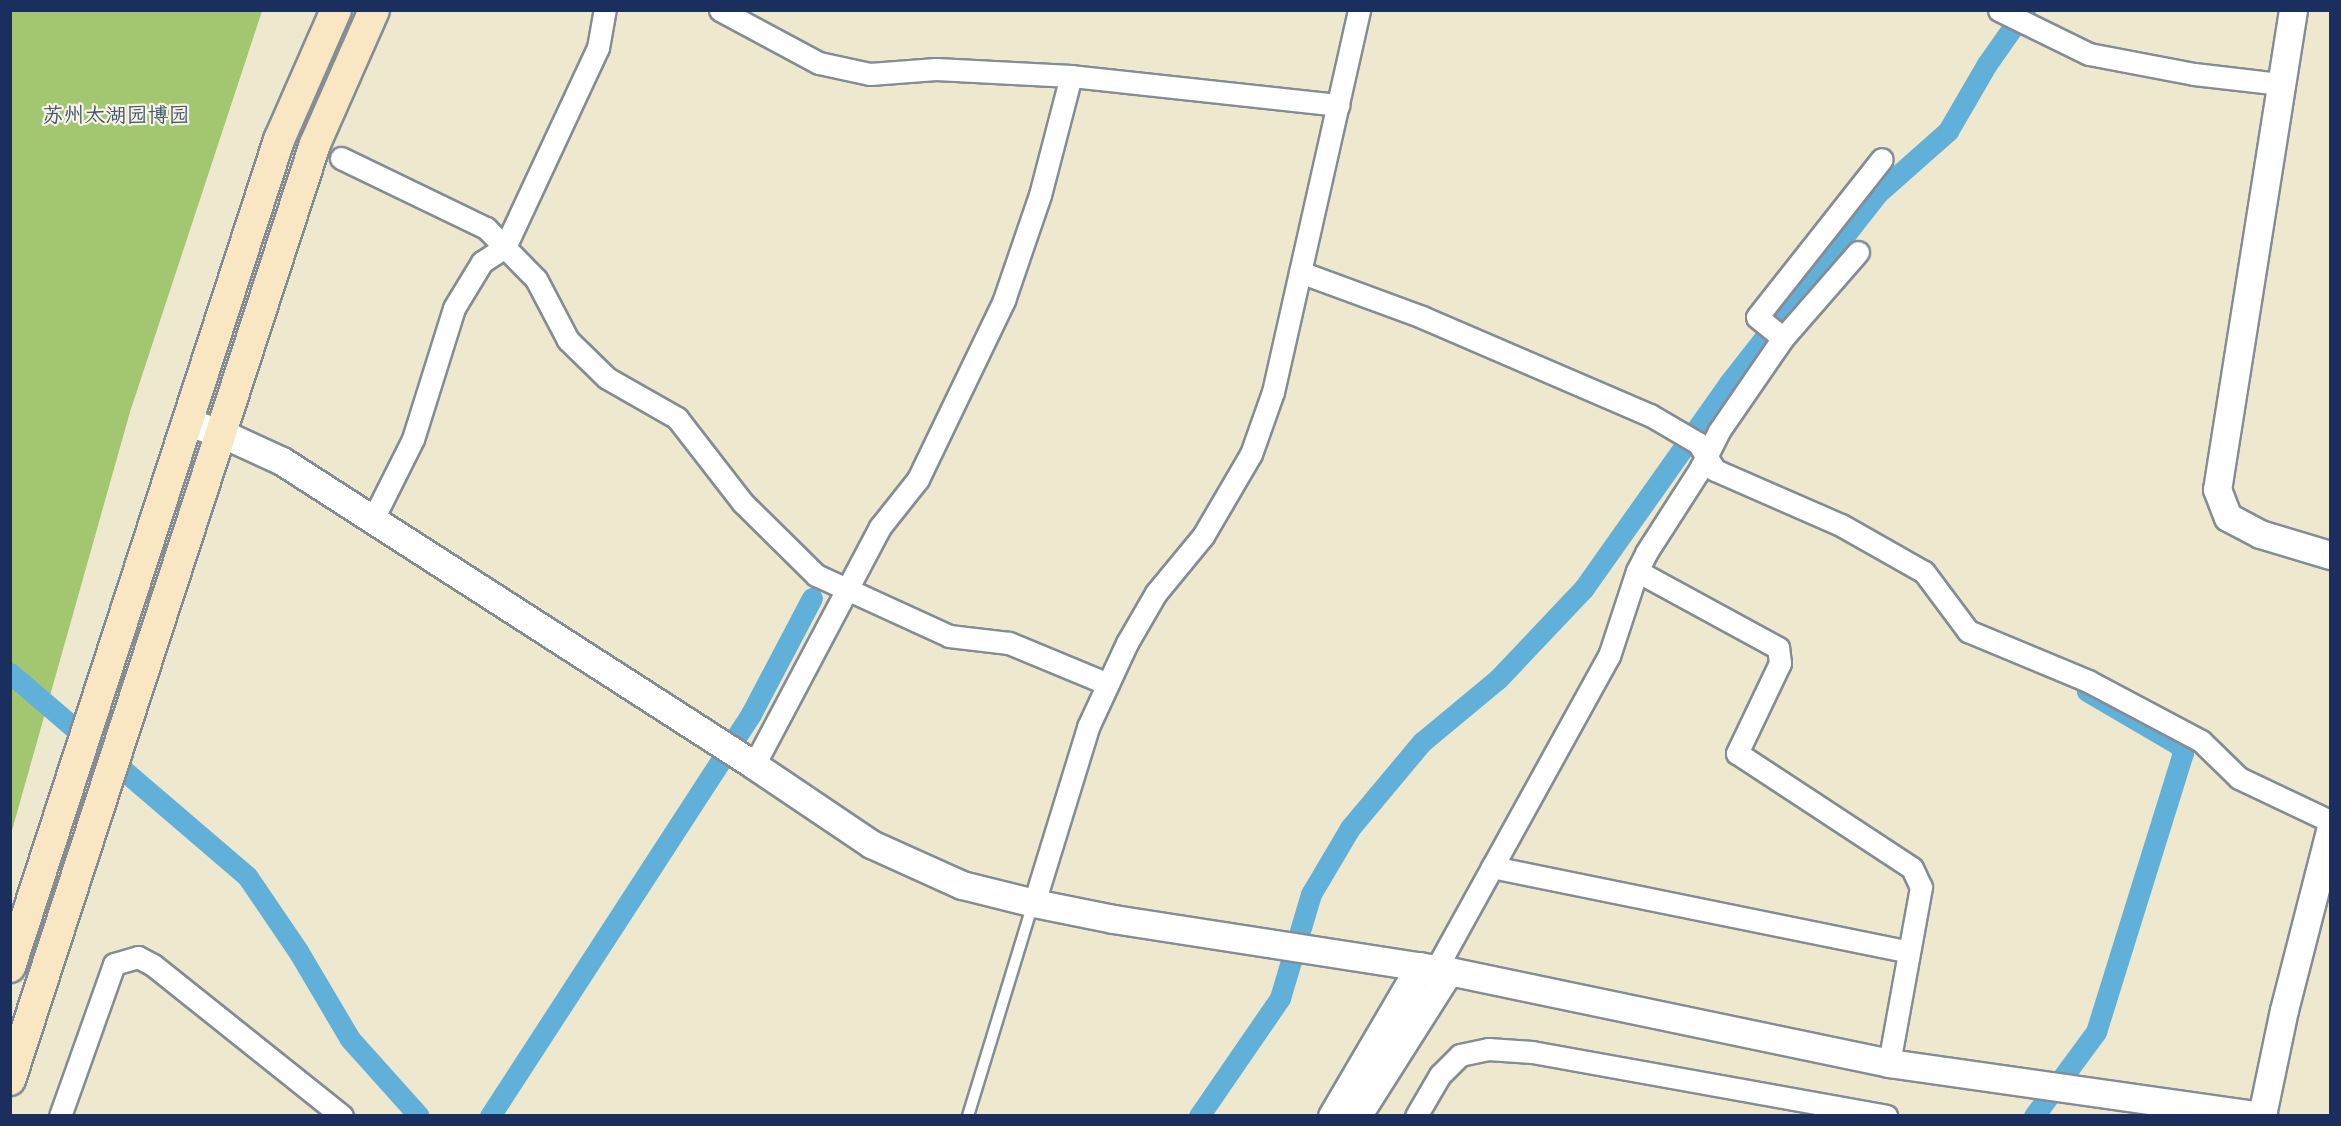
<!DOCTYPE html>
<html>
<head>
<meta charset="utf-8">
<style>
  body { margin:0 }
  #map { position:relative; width:2341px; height:1126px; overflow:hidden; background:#ede8ce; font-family:"Balsamiq Sans","LXGW WenKai TC",sans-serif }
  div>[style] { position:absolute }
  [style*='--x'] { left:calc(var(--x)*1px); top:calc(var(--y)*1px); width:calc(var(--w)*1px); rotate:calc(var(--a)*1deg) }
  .green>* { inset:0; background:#a3c771 }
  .canal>* { height:21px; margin:-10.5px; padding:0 10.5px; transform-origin:10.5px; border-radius:10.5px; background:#60b0da }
  .roads { filter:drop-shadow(2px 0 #848c96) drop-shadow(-2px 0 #848c96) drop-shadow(0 2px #848c96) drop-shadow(0 -2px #848c96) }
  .service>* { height:10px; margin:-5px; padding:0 5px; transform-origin:5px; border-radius:5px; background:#fff }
  .minor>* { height:21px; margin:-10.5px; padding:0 10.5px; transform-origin:10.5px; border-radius:10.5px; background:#fff }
  .tertiary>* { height:27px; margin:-13.5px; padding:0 13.5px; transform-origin:13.5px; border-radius:13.5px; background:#fff }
  .secondary>* { height:30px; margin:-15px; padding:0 15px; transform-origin:15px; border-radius:15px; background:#f9e7c3 }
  span { translate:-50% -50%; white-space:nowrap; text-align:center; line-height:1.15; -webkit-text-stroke:4.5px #f7f3e8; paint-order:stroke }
  .park-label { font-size:21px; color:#3d5563 }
  .frame { position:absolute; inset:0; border:12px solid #1b2f5e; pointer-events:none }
</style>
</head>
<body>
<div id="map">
  <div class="green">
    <i style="clip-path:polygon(11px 10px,262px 11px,130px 412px,11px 834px)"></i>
  </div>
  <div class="canal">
    <i style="--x:10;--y:673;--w:312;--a:40.6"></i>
    <i style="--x:247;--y:876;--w:91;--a:55.8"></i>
    <i style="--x:298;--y:951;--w:102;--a:59.4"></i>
    <i style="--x:350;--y:1039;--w:103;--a:48.1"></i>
    <i style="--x:490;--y:1116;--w:479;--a:-57"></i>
    <i style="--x:751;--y:714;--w:131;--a:-62.3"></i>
    <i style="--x:1199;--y:1116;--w:143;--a:-55.5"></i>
    <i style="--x:1280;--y:998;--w:109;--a:-73.4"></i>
    <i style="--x:1311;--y:894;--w:77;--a:-59.4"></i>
    <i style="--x:1350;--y:828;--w:112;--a:-50.1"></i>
    <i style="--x:1422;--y:742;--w:99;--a:-39.7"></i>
    <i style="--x:1498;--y:679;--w:125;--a:-46.6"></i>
    <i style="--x:1584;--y:588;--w:251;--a:-54.7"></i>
    <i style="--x:1729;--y:383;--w:241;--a:-51.9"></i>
    <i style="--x:1878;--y:193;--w:94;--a:-41.5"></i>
    <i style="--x:1948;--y:131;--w:78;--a:-59.8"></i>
    <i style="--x:1987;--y:64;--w:66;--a:-54.9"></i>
    <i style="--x:2034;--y:1116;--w:104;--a:-53.6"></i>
    <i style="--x:2096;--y:1032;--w:292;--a:-72.7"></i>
    <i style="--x:2183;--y:753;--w:9;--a:-117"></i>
    <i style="--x:2179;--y:745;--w:107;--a:-149.6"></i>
  </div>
  <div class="roads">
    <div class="service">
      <i style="--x:968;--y:1116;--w:222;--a:-73"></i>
    </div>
    <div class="minor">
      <i style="--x:720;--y:10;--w:112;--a:28.2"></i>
      <i style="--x:819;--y:63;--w:52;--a:12.2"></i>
      <i style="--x:870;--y:74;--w:66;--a:-4.3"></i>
      <i style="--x:936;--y:69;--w:135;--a:3"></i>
      <i style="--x:1071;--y:76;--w:269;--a:6.2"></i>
      <i style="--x:1999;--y:10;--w:100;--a:26.1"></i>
      <i style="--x:2089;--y:54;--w:107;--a:10.8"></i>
      <i style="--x:2194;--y:74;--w:88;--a:6.6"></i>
      <i style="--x:341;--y:158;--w:161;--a:25.8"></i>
      <i style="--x:486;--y:228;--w:71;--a:45.6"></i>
      <i style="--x:536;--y:279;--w:69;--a:62.3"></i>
      <i style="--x:568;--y:340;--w:54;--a:44.3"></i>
      <i style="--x:607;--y:378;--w:81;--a:29.7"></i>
      <i style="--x:677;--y:418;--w:108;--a:52.2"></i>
      <i style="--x:743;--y:503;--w:103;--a:44.6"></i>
      <i style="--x:816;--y:575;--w:146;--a:24.6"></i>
      <i style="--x:949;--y:636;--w:60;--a:6.7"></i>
      <i style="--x:1009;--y:643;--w:107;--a:22.5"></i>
      <i style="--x:1300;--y:272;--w:130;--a:20.2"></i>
      <i style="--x:1422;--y:317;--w:248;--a:23.3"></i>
      <i style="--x:1650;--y:415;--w:56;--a:30.3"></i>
      <i style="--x:1698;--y:443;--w:32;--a:58"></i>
      <i style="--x:1715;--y:470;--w:137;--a:23.6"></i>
      <i style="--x:1841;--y:525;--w:95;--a:29.5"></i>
      <i style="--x:1924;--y:572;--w:74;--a:53.3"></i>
      <i style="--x:1968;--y:631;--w:130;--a:22.6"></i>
      <i style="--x:2088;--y:681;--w:128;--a:28"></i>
      <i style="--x:2201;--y:741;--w:53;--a:44.2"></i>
      <i style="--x:2239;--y:778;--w:101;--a:25.3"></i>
      <i style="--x:1783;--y:338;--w:33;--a:-141"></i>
      <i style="--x:1757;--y:317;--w:201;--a:-51.7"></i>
      <i style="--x:373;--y:519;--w:89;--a:-63.4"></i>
      <i style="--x:413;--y:439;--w:137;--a:-72.6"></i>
      <i style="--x:454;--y:308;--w:54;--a:-58.7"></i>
      <i style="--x:482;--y:262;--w:27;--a:-33"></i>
      <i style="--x:505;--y:247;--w:220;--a:-65"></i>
      <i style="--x:598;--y:48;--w:39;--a:-80"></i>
      <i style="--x:1637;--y:571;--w:161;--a:28.6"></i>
      <i style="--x:1778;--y:648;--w:15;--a:82"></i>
      <i style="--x:1780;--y:663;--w:100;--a:115.5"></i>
      <i style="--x:1737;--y:753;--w:209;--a:33.3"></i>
      <i style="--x:1912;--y:868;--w:21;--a:65"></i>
      <i style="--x:1921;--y:887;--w:179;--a:100.3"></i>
      <i style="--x:754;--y:765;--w:269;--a:-62.1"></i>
      <i style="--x:880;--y:527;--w:61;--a:-51.6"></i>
      <i style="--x:918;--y:479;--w:199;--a:-64.3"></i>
      <i style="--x:1004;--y:300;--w:111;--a:-71.1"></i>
      <i style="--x:1040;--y:195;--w:123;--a:-75.4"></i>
      <i style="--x:1492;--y:867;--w:425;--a:11.5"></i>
      <i style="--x:1034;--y:903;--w:184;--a:-72.9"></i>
      <i style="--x:1088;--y:727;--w:93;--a:-65.1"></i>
      <i style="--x:1127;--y:643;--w:58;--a:-59.9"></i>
      <i style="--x:1156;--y:593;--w:74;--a:-50.5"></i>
      <i style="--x:1203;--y:536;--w:95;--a:-59.7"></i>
      <i style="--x:1251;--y:454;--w:66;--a:-70.5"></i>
      <i style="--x:1273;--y:392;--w:392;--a:-77.3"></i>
      <i style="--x:1436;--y:969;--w:358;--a:-61.1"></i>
      <i style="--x:1609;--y:656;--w:89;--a:-71.8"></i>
      <i style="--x:1637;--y:571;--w:20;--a:-63"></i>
      <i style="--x:1646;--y:553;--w:100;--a:-57.3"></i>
      <i style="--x:1700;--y:469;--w:42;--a:-63.4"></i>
      <i style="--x:1719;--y:431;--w:113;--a:-55.5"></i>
      <i style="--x:1783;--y:338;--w:114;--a:-48.9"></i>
      <i style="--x:60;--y:1116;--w:161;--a:-70.4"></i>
      <i style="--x:114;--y:964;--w:25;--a:-16"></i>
      <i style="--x:138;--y:957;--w:17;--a:28"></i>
      <i style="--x:153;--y:965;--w:242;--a:38.6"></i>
      <i style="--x:1416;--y:1116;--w:48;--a:-59.7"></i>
      <i style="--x:1440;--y:1075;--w:28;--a:-45"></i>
      <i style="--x:1460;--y:1055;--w:29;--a:-12"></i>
      <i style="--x:1488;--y:1049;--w:44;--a:3.9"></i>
      <i style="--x:1532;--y:1052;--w:360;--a:10.2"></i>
    </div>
    <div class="tertiary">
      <i style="--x:2293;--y:10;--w:485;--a:99"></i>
      <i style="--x:2217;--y:489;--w:30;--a:69"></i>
      <i style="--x:2228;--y:517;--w:36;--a:28"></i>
      <i style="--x:2260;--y:534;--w:73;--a:16.7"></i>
      <i style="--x:187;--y:422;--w:36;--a:18"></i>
      <i style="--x:221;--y:433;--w:67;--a:24.7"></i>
      <i style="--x:282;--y:461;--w:561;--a:32.78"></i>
      <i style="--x:754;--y:765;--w:141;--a:34"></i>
      <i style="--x:871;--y:844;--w:100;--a:24.3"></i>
      <i style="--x:962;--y:885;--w:74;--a:14"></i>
      <i style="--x:1034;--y:903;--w:81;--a:11.4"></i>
      <i style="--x:1113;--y:919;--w:340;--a:8.8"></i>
      <i style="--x:1449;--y:971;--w:450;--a:11.8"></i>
      <i style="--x:1889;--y:1063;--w:378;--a:8.1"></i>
      <i style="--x:2262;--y:1115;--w:107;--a:-78.2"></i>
      <i style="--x:2284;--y:1010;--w:185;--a:-75.6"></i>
      <i style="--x:1332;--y:1116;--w:174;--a:-59.6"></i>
      <i style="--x:1357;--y:1116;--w:172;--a:-57.6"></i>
    </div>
    <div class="secondary">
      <i style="--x:10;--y:967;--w:870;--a:-71.98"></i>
      <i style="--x:279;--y:140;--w:142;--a:-66.3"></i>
      <i style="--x:10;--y:1080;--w:984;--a:-71.95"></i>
      <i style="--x:315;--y:144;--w:146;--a:-66.2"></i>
    </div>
  </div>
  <div class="park-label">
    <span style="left:116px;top:116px">苏州太湖园博园</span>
  </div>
  <div class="frame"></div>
</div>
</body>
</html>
